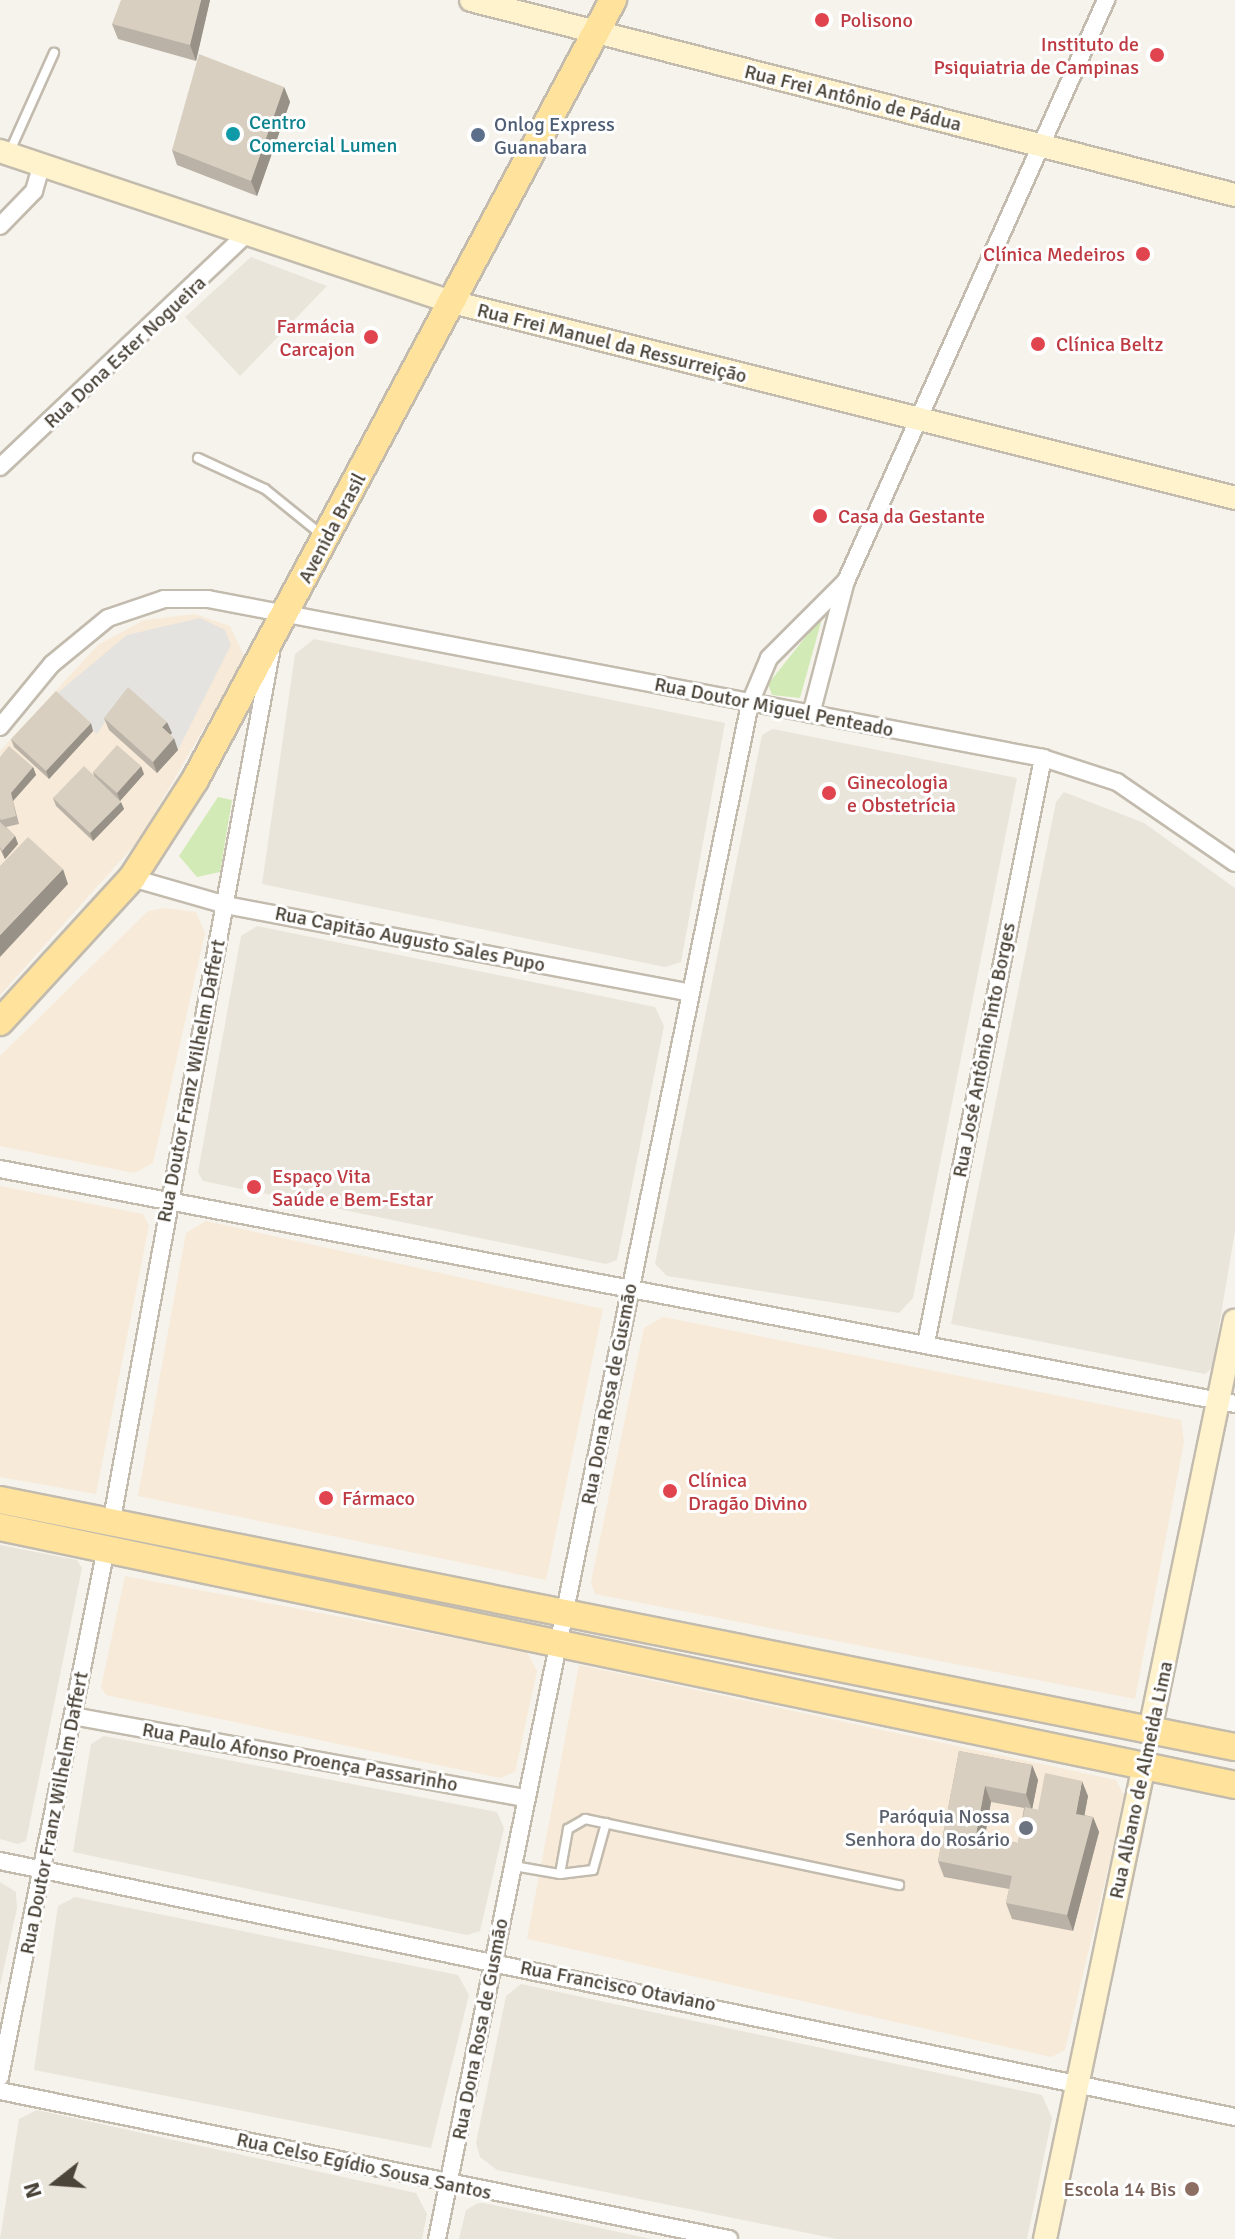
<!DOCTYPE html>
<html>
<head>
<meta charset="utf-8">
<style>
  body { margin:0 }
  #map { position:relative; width:1235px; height:2239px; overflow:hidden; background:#f6f3ec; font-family:Signika,sans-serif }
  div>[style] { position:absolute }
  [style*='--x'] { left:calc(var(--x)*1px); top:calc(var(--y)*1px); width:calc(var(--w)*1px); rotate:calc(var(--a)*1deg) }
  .residential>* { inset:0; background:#eae5da }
  .commercial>* { inset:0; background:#f7ead8 }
  .green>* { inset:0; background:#d2eab5 }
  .parking>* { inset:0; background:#e5e3e0 }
  .roads { filter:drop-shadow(2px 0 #c2bbae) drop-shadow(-2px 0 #c2bbae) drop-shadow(0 2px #c2bbae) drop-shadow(0 -2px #c2bbae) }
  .lane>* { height:8px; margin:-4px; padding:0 4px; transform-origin:4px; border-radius:4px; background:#fff }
  .street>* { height:16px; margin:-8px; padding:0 8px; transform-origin:8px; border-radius:8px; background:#fff }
  .secondary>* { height:22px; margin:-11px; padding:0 11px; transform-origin:11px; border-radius:11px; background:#fff3cd }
  .primary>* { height:26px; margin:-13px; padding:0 13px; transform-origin:13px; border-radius:13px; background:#ffe39c }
  .wall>* { inset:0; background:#bab2a6 }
  .shaded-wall>* { inset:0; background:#979187 }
  .building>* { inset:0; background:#d8cfc1 }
  .dots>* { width:22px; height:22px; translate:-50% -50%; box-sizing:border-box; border:4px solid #fff; border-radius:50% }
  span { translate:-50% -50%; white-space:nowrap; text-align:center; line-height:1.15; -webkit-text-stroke:6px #fff; paint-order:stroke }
  .health-label { font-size:20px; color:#be3a42 }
  .left { translate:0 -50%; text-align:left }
  .right { translate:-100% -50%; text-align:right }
  .street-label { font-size:20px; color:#4b4439 }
  .culture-label { font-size:20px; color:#0d838f }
  .service-label { font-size:20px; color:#4e5e75 }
  .worship-label { font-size:20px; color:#5b616d }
  .education-label { font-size:20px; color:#785e54 }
  .north { position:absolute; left:16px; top:2143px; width:80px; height:80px; -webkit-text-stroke:6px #fff; paint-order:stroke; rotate:253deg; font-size:22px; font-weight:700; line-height:32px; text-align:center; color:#4b4439 }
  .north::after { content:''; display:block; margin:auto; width:28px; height:36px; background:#4b4439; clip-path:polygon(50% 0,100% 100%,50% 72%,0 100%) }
</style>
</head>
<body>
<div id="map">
  <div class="residential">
    <i style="clip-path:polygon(251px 257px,327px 286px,240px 376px,185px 317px)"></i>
    <i style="clip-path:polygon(314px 639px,725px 723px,681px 962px,665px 967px,262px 884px,295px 654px)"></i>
    <i style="clip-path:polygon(773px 729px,1017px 778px,913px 1298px,899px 1313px,667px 1276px,655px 1264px,762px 735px)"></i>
    <i style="clip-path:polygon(1064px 792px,1144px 823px,1235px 888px,1235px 1231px,1212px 1368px,1205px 1374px,951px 1324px,1056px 802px)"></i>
    <i style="clip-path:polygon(257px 926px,655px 1007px,664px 1026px,617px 1260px,606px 1264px,203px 1181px,198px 1172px,241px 936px)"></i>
    <i style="clip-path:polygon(0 1545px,77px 1560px,82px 1568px,26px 1841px,18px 1844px,0 1839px)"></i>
    <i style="clip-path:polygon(104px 1736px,497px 1812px,504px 1828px,480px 1931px,467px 1935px,73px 1852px,91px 1744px)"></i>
    <i style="clip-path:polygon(0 1882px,16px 1892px,17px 1908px,0 1986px)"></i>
    <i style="clip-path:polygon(75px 1897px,458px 1975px,469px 1995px,431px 2148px,34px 2070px,58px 1906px)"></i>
    <i style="clip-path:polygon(521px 1984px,1042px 2095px,1052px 2118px,1027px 2239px,837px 2239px,497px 2170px,480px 2157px,476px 2143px,506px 1996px)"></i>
    <i style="clip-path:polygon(37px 2110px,416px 2193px,427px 2214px,422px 2239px,0 2239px,19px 2119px)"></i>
    <i style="clip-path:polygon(478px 2203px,484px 2203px,651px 2239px,459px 2239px,466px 2210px)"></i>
  </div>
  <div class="commercial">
    <i style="clip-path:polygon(195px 614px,230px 626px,245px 658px,138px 841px,0 995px,0 751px,98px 645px,144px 620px)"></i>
    <i style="clip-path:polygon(165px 908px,196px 912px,205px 933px,153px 1163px,134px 1173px,0 1146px,0 1056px,148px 911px)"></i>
    <i style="clip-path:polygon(0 1186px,143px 1214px,149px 1225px,96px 1494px,0 1477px)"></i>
    <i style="clip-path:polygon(206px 1221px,603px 1309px,546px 1580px,138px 1496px,186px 1233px)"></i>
    <i style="clip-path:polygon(663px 1317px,1181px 1420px,1184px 1442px,1135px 1699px,595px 1594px,591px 1582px,644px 1328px)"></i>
    <i style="clip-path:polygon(125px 1576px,527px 1652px,537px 1671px,515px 1772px,500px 1778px,106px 1695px,101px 1687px)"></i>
    <i style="clip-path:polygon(579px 1665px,1116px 1780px,1125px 1797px,1065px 2050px,1051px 2057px,527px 1939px)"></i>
  </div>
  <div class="green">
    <i style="clip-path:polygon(823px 615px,800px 698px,772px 695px,768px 684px)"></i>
    <i style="clip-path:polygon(218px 797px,232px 800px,220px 872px,197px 877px,179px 856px)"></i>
  </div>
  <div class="parking">
    <i style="clip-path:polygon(200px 618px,225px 630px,231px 645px,178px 750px,125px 692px,97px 734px,55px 695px,127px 635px)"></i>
  </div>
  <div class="roads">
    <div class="lane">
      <i style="--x:9;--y:153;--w:110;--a:-65.8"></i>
      <i style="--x:198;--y:458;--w:74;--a:24.8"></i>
      <i style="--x:265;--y:489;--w:75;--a:39"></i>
      <i style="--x:514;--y:1866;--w:47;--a:9.9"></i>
      <i style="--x:560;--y:1874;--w:46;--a:-79.9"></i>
      <i style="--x:568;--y:1829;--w:20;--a:-30"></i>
      <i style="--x:585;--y:1819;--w:321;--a:11.9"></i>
      <i style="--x:560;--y:1874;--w:33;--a:-7"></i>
      <i style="--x:593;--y:1870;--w:49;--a:-74.5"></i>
    </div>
    <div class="street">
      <i style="--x:0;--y:226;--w:49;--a:-45.8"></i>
      <i style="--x:34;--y:191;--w:25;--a:-74"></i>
      <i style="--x:0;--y:467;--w:339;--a:-43.4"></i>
      <i style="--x:811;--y:714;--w:138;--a:-75.3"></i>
      <i style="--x:846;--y:581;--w:637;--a:-65.89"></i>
      <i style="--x:0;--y:727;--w:82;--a:-50.5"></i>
      <i style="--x:52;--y:664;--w:72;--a:-39.4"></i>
      <i style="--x:108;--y:618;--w:59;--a:-18.7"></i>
      <i style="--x:164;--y:599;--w:44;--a:0"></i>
      <i style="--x:208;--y:599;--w:850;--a:10.78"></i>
      <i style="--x:1043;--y:758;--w:78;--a:18"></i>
      <i style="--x:1117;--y:782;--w:143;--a:34.5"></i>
      <i style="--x:132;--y:878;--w:98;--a:16"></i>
      <i style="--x:226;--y:905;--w:472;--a:10.7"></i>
      <i style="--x:0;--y:1169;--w:1257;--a:10.77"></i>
      <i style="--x:926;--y:1343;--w:597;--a:-78.69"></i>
      <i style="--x:111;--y:1524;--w:887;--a:-79.6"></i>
      <i style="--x:73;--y:1716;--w:460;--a:10.3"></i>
      <i style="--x:0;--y:1861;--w:1261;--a:11.71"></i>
      <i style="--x:0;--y:2077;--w:539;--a:-78.65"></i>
      <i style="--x:0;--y:2091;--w:744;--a:11.48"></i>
      <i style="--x:437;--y:2239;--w:1568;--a:-78.48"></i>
      <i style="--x:750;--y:703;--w:49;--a:-67.1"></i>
      <i style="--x:769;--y:658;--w:109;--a:-45"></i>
    </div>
    <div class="secondary">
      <i style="--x:471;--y:0;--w:788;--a:14.32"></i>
      <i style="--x:0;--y:151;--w:477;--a:18.5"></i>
      <i style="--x:452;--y:302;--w:807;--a:14.05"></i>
      <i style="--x:1150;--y:1730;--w:418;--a:-78.3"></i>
      <i style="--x:1045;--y:2239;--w:483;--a:-78.2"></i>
    </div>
    <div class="primary">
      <i style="--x:0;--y:1022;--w:195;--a:-47.5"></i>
      <i style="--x:132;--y:878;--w:117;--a:-57.3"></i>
      <i style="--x:195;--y:780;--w:885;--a:-61.81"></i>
      <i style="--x:0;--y:1500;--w:1259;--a:11.31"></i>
      <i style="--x:0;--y:1527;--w:1262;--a:11.8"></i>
    </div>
  </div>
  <div class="wall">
    <i style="clip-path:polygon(210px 0,196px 61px,118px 39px,112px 24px)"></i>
    <i style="clip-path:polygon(284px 87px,290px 102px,257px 196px,177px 165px,172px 150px)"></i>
    <i style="clip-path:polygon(104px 718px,172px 733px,170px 735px,178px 750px,157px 773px,109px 730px)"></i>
    <i style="clip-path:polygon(93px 731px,49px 779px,14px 747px,11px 739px)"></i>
    <i style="clip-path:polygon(0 757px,33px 767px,36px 775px,13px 801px,19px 824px,6px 827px,15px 836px,18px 844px,5px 859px,0 849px)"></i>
    <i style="clip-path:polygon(93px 772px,144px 774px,120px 801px,124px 809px,93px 841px,56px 806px,53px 798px,94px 776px)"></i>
    <i style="clip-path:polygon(evenodd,959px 1751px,1032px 1765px,1038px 1780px,1032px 1809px,1038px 1810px,1088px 1796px,1084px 1815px,1093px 1817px,1099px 1832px,1073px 1931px,1012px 1919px,1006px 1903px,1009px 1889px,944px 1877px,938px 1861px,959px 1751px,991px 1802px,1024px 1808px,1018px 1843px,985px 1837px,991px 1802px)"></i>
  </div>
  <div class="shaded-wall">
    <i style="clip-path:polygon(201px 0,210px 0,196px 61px,190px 45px)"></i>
    <i style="clip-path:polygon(284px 87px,290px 102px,257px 196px,251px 181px)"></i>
    <i style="clip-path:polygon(167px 722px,172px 733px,166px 739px,162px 727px)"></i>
    <i style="clip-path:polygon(91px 723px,93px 731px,49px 779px,46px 771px)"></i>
    <i style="clip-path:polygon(174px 738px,178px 750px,157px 773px,153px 762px)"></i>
    <i style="clip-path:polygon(141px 766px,144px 774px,120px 801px,117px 793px)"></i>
    <i style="clip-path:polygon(33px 767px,36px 775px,13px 801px,19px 824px,11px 793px)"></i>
    <i style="clip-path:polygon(121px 802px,124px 809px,93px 841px,90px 833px)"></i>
    <i style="clip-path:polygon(15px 836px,18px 844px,5px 859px,2px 851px)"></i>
    <i style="clip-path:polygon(63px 869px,68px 884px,0 957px,0 935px)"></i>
    <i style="clip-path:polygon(1032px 1765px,1038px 1780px,1032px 1810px,1026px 1794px)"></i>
    <i style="clip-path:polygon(1082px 1781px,1088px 1796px,1082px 1829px,1076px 1814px)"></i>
    <i style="clip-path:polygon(985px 1786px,991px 1802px,982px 1851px,976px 1835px)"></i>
    <i style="clip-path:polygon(1093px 1817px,1099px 1832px,1073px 1931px,1067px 1915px)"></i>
  </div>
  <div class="building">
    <i style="clip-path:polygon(121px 0,201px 0,190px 45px,112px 24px)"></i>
    <i style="clip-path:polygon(199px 54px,284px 87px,251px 181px,172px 150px)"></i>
    <i style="clip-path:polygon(128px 687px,167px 722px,162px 727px,174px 738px,153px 762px,104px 718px)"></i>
    <i style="clip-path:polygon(56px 691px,91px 723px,46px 771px,11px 739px)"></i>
    <i style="clip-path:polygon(117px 745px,141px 766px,117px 793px,93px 772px)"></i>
    <i style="clip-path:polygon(9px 746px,33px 767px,11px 793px,16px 816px,1px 820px,0 818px,0 757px)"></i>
    <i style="clip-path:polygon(84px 766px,121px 802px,90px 833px,53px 798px)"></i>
    <i style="clip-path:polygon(0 822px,15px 836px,2px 851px,0 847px)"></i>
    <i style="clip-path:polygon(28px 837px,63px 869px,0 935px,0 866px)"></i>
    <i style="clip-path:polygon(959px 1751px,1032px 1765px,1026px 1794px,985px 1786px,976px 1835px,1018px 1843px,1025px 1807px,1038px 1810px,1045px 1773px,1082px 1781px,1076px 1814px,1093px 1817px,1067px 1915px,1006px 1903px,1012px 1876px,938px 1861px)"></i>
  </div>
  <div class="dots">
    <i style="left:822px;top:20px;background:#e0444e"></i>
    <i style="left:1157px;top:55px;background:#e0444e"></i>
    <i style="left:233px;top:134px;background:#0f9aa8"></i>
    <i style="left:478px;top:135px;background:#5c6f8a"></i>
    <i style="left:1143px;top:254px;background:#e0444e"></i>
    <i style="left:371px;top:337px;background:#e0444e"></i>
    <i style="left:1038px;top:344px;background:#e0444e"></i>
    <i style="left:820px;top:516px;background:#e0444e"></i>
    <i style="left:829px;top:793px;background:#e0444e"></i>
    <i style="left:254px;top:1187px;background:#e0444e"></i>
    <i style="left:670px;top:1491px;background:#e0444e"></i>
    <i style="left:326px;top:1498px;background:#e0444e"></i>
    <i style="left:1026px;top:1828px;background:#6b7280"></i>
    <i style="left:1192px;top:2189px;background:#8d6e63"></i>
  </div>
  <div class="health-label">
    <span class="left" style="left:840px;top:20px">Polisono</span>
    <span class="right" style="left:1139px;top:56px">Instituto de<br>Psiquiatria de Campinas</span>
    <span class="right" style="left:1125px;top:254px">Clínica Medeiros</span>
    <span class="right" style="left:355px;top:338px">Farmácia<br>Carcajon</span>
    <span class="left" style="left:1056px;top:344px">Clínica Beltz</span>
    <span class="left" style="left:838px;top:516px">Casa da Gestante</span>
    <span class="left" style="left:847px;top:794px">Ginecologia<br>e Obstetrícia</span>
    <span class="left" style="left:272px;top:1188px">Espaço Vita<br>Saúde e Bem-Estar</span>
    <span class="left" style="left:688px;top:1492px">Clínica<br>Dragão Divino</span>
    <span class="left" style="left:342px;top:1498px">Fármaco</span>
  </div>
  <div class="street-label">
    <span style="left:853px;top:98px;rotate:14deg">Rua Frei Antônio de Pádua</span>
    <span style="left:612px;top:343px;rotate:14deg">Rua Frei Manuel da Ressurreição</span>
    <span style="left:125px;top:352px;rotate:-43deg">Rua Dona Ester Nogueira</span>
    <span style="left:332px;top:528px;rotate:-62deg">Avenida Brasil</span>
    <span style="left:774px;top:707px;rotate:11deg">Rua Doutor Miguel Penteado</span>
    <span style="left:410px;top:939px;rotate:11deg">Rua Capitão Augusto Sales Pupo</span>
    <span style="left:984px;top:1050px;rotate:-79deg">Rua José Antônio Pinto Borges</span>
    <span style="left:191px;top:1081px;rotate:-79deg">Rua Doutor Franz Wilhelm Daffert</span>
    <span style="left:609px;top:1394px;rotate:-79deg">Rua Dona Rosa de Gusmão</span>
    <span style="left:300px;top:1757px;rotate:10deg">Rua Paulo Afonso Proença Passarinho</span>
    <span style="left:1141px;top:1780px;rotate:-78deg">Rua Albano de Almeida Lima</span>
    <span style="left:54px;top:1813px;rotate:-79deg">Rua Doutor Franz Wilhelm Daffert</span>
    <span style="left:618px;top:1986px;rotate:11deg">Rua Francisco Otaviano</span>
    <span style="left:480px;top:2029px;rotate:-79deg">Rua Dona Rosa de Gusmão</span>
    <span style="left:364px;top:2166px;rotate:12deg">Rua Celso Egídio Sousa Santos</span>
  </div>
  <div class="culture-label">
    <span class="left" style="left:249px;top:134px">Centro<br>Comercial Lumen</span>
  </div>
  <div class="service-label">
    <span class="left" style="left:494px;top:136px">Onlog Express<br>Guanabara</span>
  </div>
  <div class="worship-label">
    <span class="right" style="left:1010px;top:1828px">Paróquia Nossa<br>Senhora do Rosário</span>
  </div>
  <div class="education-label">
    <span class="right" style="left:1176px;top:2189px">Escola 14 Bis</span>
  </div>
  <div class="north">N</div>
</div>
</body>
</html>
